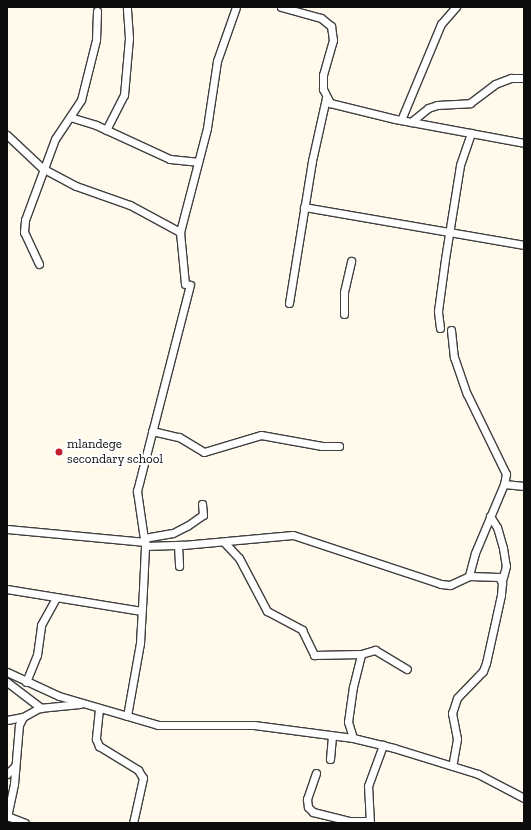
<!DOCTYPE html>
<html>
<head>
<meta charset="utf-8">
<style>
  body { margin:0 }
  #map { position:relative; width:531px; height:830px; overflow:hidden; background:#fffaec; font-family:"Zilla Slab",serif }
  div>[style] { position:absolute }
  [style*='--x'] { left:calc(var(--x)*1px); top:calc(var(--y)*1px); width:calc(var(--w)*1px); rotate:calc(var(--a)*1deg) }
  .roads { filter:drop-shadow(1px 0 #3f3f3f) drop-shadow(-1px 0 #3f3f3f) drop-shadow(0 1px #3f3f3f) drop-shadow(0 -1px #3f3f3f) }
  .minor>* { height:7px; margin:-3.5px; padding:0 3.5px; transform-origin:3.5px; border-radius:3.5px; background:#fff }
  .dots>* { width:11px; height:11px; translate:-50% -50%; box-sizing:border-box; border:2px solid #fff; border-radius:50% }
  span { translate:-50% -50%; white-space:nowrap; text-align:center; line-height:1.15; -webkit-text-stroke:4px #fff; paint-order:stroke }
  .poi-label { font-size:13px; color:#0c0c0c }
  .left { translate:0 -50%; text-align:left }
  .frame { position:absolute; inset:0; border:8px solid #0c0c0c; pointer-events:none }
</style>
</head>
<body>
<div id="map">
  <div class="roads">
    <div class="minor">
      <i style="--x:281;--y:7;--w:41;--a:15.4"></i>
      <i style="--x:321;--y:18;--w:13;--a:39"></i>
      <i style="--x:331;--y:26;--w:14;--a:82"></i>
      <i style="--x:333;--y:40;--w:36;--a:106"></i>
      <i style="--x:323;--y:75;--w:14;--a:90"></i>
      <i style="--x:323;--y:89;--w:16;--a:63"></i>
      <i style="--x:330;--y:103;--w:67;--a:13.8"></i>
      <i style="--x:395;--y:119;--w:131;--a:10.5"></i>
      <i style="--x:70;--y:117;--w:27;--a:17"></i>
      <i style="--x:96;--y:125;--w:81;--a:24.7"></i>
      <i style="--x:170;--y:159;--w:27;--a:6"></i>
      <i style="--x:401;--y:120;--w:104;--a:-67.4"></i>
      <i style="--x:441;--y:24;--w:23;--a:-49"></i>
      <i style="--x:411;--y:122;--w:22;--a:-39"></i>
      <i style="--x:428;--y:108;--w:9;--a:-18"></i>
      <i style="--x:437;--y:105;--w:33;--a:-3"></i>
      <i style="--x:470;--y:103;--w:31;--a:-37"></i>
      <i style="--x:495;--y:84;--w:17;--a:-21"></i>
      <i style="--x:511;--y:78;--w:13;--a:0"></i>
      <i style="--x:106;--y:130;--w:39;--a:-63"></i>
      <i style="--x:124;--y:95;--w:57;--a:-85"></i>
      <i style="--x:129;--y:38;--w:31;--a:-94"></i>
      <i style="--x:7;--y:135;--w:48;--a:43.3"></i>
      <i style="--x:42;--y:168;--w:38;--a:28"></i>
      <i style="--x:76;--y:186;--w:57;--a:19.4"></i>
      <i style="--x:130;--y:205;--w:57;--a:28.4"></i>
      <i style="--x:304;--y:207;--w:223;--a:9.8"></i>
      <i style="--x:39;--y:264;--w:35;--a:-115"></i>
      <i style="--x:24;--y:232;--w:12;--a:-85"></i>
      <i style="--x:25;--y:220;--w:86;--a:-69.7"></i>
      <i style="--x:55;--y:139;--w:47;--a:-56.3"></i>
      <i style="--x:81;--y:100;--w:62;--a:-76"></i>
      <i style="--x:96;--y:40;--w:29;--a:-88"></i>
      <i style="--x:185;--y:284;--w:52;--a:-95.5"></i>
      <i style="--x:180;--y:232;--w:107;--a:-75.4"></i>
      <i style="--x:207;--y:128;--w:68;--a:-81.5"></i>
      <i style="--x:217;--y:61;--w:57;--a:-70.6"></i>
      <i style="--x:289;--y:303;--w:144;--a:-80.8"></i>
      <i style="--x:312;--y:161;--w:65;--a:-77.5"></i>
      <i style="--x:344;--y:314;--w:22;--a:-90"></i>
      <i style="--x:344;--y:292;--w:32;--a:-77"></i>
      <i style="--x:440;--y:328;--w:17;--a:-97"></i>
      <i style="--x:438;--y:311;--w:52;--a:-82.3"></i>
      <i style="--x:445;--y:259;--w:95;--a:-80.9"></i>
      <i style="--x:460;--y:165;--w:34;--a:-71"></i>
      <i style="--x:451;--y:330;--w:27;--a:84"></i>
      <i style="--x:454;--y:357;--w:39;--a:71"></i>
      <i style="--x:467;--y:394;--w:89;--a:64"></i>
      <i style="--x:506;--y:474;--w:10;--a:101"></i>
      <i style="--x:504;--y:484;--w:75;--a:112.8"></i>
      <i style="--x:475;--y:553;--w:24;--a:105"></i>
      <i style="--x:152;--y:431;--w:28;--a:13"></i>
      <i style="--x:179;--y:437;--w:29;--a:31"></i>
      <i style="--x:204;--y:452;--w:59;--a:-16.6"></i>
      <i style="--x:261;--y:435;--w:62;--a:10.2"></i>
      <i style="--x:322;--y:446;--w:17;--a:0"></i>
      <i style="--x:504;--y:484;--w:20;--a:6"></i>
      <i style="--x:490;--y:516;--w:13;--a:58"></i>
      <i style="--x:497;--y:527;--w:22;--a:74"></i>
      <i style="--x:503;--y:548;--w:18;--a:81"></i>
      <i style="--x:506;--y:566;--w:16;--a:105"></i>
      <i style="--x:7;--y:529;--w:139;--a:5.4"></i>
      <i style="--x:144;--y:538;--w:29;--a:-10"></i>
      <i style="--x:173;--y:533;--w:16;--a:-27"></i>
      <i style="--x:187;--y:526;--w:19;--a:-35"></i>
      <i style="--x:203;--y:515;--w:11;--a:-95"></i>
      <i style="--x:224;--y:542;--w:22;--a:47"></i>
      <i style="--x:239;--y:558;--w:60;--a:62.2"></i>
      <i style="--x:267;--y:611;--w:40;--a:28"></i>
      <i style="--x:302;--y:630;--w:28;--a:64"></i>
      <i style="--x:314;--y:655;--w:47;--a:-1.2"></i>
      <i style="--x:361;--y:654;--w:15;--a:-16"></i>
      <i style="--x:375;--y:650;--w:37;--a:31"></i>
      <i style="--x:178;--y:545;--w:21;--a:87"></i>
      <i style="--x:145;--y:546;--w:38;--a:-2"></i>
      <i style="--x:183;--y:545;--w:110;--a:-5.2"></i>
      <i style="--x:293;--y:535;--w:156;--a:18.3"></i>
      <i style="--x:441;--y:584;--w:9;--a:6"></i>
      <i style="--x:450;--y:585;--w:21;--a:-25"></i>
      <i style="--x:469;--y:576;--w:30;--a:2"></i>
      <i style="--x:499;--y:577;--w:7;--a:63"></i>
      <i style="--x:502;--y:583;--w:12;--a:95"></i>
      <i style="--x:501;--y:595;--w:70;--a:102.4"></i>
      <i style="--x:486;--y:663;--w:9;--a:111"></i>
      <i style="--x:483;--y:671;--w:37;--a:134"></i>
      <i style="--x:457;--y:698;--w:16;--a:108"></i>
      <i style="--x:452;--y:713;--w:26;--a:79"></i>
      <i style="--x:457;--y:739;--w:27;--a:100"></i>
      <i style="--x:7;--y:589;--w:136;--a:9.3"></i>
      <i style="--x:7;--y:672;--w:57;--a:24.8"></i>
      <i style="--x:59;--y:696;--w:103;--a:16.3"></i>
      <i style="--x:158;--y:725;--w:96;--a:0"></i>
      <i style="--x:254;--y:725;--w:100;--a:7.5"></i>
      <i style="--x:353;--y:738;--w:42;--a:13.7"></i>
      <i style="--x:394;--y:748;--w:88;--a:17.2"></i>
      <i style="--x:478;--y:774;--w:52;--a:27.6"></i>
      <i style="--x:7;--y:682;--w:43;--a:37.4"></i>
      <i style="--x:26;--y:682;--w:29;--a:-68"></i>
      <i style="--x:37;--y:655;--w:30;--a:-82"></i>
      <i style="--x:41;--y:625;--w:31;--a:-61"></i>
      <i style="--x:99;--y:709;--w:30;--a:96"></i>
      <i style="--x:96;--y:739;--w:8;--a:67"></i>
      <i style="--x:99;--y:746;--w:46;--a:31.6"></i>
      <i style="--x:138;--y:770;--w:9;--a:58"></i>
      <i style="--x:143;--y:778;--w:46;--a:102.5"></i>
      <i style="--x:127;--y:716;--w:74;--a:-79.9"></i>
      <i style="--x:140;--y:643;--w:54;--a:-86.8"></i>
      <i style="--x:143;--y:589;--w:43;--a:-87.3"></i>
      <i style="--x:145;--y:546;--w:56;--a:-98.3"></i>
      <i style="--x:137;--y:491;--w:213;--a:-75.6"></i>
      <i style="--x:7;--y:720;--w:16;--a:-11"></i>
      <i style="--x:353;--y:738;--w:17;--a:-107"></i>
      <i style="--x:348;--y:722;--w:35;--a:-82"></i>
      <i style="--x:353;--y:687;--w:34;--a:-76"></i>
      <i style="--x:330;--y:759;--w:22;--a:-85"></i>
      <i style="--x:316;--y:773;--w:28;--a:109"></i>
      <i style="--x:307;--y:799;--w:8;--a:83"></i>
      <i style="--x:308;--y:807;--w:7;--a:45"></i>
      <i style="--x:313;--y:812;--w:37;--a:14"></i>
      <i style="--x:349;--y:821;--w:20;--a:0"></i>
      <i style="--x:7;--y:774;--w:11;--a:-45"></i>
      <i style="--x:7;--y:816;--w:19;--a:21"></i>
      <i style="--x:7;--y:817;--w:34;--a:-78"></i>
      <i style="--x:14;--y:784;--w:59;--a:-85.2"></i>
      <i style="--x:19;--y:725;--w:9;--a:-63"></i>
      <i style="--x:23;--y:717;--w:18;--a:-29"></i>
      <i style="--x:39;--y:708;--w:41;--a:-5.6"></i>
      <i style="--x:370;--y:823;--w:37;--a:-93"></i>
      <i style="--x:368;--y:786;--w:44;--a:-69.9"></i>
    </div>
  </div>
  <div class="dots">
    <i style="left:59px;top:452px;background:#c21f2e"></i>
  </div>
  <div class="poi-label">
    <span class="left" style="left:67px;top:452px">mlandege<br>secondary school</span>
  </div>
  <div class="frame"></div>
</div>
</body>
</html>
